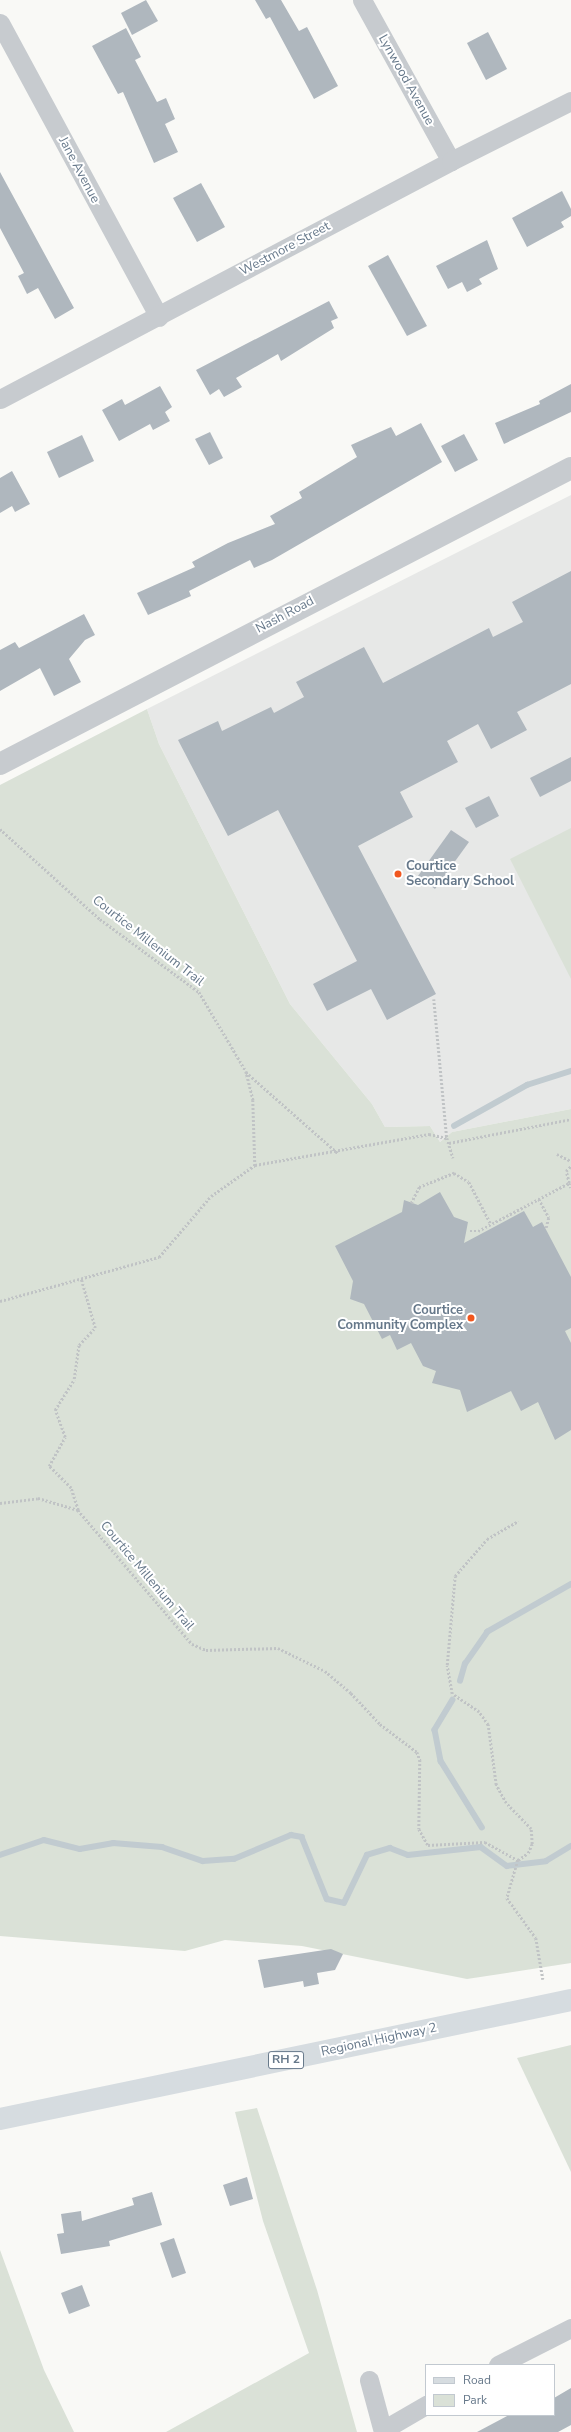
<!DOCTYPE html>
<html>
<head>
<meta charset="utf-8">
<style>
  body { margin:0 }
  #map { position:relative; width:571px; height:2432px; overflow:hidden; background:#f9f9f6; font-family:"Nunito Sans",sans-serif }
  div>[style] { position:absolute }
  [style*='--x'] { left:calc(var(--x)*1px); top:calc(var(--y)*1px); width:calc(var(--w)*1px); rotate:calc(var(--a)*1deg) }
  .built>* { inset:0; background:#e7e8e7 }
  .green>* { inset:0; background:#dae1d7 }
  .stream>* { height:5.5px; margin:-2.75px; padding:0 2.75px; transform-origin:2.75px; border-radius:2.75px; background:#c1cbd0 }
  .building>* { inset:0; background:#afb7be }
  .path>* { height:2.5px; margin-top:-1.25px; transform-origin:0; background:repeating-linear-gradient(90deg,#c0c3c5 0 2px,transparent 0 4px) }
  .minor>* { height:19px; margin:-9.5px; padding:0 9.5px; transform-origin:9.5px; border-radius:9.5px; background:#c7cbcf }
  .tertiary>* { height:22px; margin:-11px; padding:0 11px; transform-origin:11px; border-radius:11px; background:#c7cbcf }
  .primary>* { height:22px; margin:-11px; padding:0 11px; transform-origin:11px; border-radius:11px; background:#d6dce0 }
  .dots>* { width:11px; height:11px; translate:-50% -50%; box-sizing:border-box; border:2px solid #fff; border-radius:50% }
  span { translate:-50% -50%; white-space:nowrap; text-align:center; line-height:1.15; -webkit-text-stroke:4px #fff; paint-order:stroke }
  .shield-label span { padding:1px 3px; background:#fff; border:1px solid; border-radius:3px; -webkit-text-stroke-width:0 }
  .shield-label { font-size:12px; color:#66788a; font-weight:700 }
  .street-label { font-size:13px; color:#66788a }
  .poi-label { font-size:13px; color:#66788a; font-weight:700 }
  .left { translate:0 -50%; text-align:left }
  .right { translate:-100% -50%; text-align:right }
  .legend { position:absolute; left:425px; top:2364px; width:130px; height:52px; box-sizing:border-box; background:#fff; border:1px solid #c2c9d0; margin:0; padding:5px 7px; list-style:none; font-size:12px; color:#66788a }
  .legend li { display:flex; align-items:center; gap:8px; height:20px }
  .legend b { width:20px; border:1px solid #c2c9d0 }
</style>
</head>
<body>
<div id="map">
  <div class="built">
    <i style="clip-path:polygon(571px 495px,571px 1109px,452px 1132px,440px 1142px,430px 1126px,385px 1127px,372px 1104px,290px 1004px,159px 744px,147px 709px)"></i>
  </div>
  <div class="green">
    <i style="clip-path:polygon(147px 709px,159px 744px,290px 1004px,372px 1104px,385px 1127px,430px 1126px,440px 1142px,452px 1132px,571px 1109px,571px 1963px,467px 1979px,302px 1946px,225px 1940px,185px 1951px,0 1936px,0 785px)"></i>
    <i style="clip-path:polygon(571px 828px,571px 979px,510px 859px)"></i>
    <i style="clip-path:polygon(571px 2045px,571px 2172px,517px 2058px)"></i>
    <i style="clip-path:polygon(257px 2108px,317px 2290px,357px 2432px,166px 2432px,309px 2353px,263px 2221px,235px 2112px)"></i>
    <i style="clip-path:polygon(0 2250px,44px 2370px,74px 2432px,0 2432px)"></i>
  </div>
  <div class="stream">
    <i style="--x:454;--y:1126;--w:84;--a:-29.3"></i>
    <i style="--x:527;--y:1085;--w:46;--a:-17.7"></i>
    <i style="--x:460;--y:1681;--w:18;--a:-74"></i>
    <i style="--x:465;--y:1664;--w:39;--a:-55"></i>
    <i style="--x:487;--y:1632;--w:97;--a:-29.7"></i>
    <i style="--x:453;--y:1700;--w:35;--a:121"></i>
    <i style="--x:435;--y:1730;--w:32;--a:79"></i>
    <i style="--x:441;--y:1761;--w:78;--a:58.2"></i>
    <i style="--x:0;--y:1855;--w:46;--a:-18.8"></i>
    <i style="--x:44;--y:1840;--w:37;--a:14"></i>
    <i style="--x:80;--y:1849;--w:34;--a:-10"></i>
    <i style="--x:113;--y:1843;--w:49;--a:4.7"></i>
    <i style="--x:162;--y:1847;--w:43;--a:18.9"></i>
    <i style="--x:203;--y:1861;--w:31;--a:-4"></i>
    <i style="--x:234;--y:1859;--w:62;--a:-22.8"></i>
    <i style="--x:291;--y:1835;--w:11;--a:10"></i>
    <i style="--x:302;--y:1837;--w:67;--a:68"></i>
    <i style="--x:327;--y:1899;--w:17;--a:13"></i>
    <i style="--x:344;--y:1903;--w:53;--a:-64.4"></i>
    <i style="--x:367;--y:1855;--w:24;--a:-17"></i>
    <i style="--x:390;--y:1848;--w:19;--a:21"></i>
    <i style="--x:408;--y:1855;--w:73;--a:-6.3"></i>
    <i style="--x:481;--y:1847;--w:32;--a:36"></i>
    <i style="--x:507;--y:1866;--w:39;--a:-7"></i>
    <i style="--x:546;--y:1861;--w:29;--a:-31"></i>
  </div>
  <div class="building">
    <i style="clip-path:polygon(146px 0,158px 21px,132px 35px,121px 13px)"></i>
    <i style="clip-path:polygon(255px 0,281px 0,299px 31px,307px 27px,338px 86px,314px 99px,270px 17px,266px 19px)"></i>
    <i style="clip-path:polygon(126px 28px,141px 57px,135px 60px,157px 102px,166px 98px,175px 119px,165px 124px,178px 152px,154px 163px,123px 92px,118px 94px,92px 46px)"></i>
    <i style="clip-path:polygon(488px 32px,507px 69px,486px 80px,467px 43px)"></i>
    <i style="clip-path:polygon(0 172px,74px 308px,55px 319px,38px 288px,27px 294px,18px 276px,24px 273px,0 228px)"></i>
    <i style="clip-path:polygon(201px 183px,225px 227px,197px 242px,173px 198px)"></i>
    <i style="clip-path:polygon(562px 191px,571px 209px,571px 216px,561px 222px,564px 227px,527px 247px,512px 218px)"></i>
    <i style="clip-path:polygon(487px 240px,498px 269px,479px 279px,482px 284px,467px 292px,462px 282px,448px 289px,436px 266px)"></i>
    <i style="clip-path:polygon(388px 255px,427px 326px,407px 336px,368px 266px)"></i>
    <i style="clip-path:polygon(329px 301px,338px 318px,331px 321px,334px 328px,281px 361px,278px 354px,236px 378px,242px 387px,224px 397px,219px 389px,210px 395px,196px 370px)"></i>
    <i style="clip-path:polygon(571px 384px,571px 412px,504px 444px,495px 423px,540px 404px,539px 401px)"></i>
    <i style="clip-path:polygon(160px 386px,172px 407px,165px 412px,170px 421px,153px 430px,150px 424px,119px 441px,102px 410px,122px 399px,125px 405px)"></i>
    <i style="clip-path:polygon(421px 423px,442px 462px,272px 560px,254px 568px,250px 560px,189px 591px,191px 596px,148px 615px,137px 593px,195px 567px,192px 562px,228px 543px,275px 524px,270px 516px,302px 498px,299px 492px,357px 457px,351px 445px,391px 427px,396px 436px)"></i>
    <i style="clip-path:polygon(210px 432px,223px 458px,209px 465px,195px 439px)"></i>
    <i style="clip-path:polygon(464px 434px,478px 460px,455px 472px,441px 446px)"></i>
    <i style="clip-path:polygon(82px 435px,94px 461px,59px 478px,47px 452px)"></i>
    <i style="clip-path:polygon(12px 471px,30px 504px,15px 512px,12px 506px,0 513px,0 478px)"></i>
    <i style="clip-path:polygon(571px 571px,571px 684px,517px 712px,527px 730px,491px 749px,478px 724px,447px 741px,458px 762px,400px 792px,413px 817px,358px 846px,436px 994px,387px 1020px,371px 989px,327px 1011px,313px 984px,357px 961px,278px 810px,228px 836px,178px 740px,218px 721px,222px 731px,271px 707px,274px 713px,304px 697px,296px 682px,364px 647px,383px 683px,489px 628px,493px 637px,523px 622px,512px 602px)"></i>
    <i style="clip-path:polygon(84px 614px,95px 635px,85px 640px,69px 659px,81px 682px,54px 696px,40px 668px,0 691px,0 650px,15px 642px,19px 648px)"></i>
    <i style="clip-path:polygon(571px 757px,571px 781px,540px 797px,530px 778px)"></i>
    <i style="clip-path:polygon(489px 796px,499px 816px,476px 828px,465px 808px)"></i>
    <i style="clip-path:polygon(451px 830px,469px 842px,435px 889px,418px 876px)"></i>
    <i style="clip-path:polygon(440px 1192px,454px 1217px,468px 1222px,464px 1243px,524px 1211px,533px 1227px,542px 1222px,571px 1277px,571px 1328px,565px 1331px,571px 1343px,571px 1430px,555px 1440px,538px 1402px,521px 1411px,511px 1391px,467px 1412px,460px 1390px,432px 1383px,436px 1371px,423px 1366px,411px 1343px,397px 1350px,390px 1335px,382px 1339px,364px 1304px,350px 1299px,353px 1281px,335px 1246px,402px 1212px,404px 1200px,418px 1205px)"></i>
    <i style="clip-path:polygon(331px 1949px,343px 1954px,335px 1970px,317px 1973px,319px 1984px,304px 1987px,303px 1981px,264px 1988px,258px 1960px)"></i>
    <i style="clip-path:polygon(247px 2177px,253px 2199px,230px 2206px,223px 2185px)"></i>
    <i style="clip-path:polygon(152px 2192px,162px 2225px,109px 2241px,110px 2246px,61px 2254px,57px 2234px,64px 2233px,61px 2214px,81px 2211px,82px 2221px,134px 2205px,132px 2198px)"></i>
    <i style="clip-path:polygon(174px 2238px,186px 2273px,172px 2278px,160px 2243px)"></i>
    <i style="clip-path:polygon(82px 2285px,90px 2306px,69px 2314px,61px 2293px)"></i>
    <i style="clip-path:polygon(571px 2388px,571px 2425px,558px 2432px,477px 2432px,509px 2415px,554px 2415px,554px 2398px)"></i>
  </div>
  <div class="path">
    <i style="--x:0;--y:829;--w:135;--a:42"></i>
    <i style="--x:100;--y:919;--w:123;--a:36.4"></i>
    <i style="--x:199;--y:992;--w:92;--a:59.3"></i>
    <i style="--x:246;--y:1071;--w:30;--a:76"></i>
    <i style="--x:253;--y:1100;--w:65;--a:88.2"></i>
    <i style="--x:434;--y:999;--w:140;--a:84.7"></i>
    <i style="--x:246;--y:1072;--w:123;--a:41.4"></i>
    <i style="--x:449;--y:1143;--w:124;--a:-11.1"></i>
    <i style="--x:557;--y:1154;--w:16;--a:27"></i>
    <i style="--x:569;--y:1183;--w:12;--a:-104"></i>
    <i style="--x:566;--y:1171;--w:7;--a:-45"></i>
    <i style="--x:539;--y:1199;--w:21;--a:62"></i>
    <i style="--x:549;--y:1218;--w:11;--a:105"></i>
    <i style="--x:411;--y:1203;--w:18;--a:-63"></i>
    <i style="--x:419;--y:1187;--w:38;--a:-22"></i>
    <i style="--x:454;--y:1173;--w:17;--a:31"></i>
    <i style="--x:469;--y:1182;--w:47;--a:62.4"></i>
    <i style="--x:470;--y:1231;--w:8;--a:0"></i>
    <i style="--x:478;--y:1231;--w:103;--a:-27.8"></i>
    <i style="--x:569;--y:1183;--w:5;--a:68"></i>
    <i style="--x:0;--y:1301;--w:165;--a:-15.5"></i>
    <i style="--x:159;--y:1257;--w:80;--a:-49.6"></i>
    <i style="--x:211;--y:1196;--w:54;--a:-35.2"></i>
    <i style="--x:255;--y:1165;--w:177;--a:-10.1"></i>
    <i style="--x:429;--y:1134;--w:18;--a:13"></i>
    <i style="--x:447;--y:1138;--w:21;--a:73"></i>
    <i style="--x:0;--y:1503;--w:38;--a:-7"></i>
    <i style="--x:38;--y:1498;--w:42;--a:16.7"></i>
    <i style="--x:78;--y:1510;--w:176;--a:49.6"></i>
    <i style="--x:192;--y:1644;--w:15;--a:23"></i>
    <i style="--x:206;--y:1650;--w:72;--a:-1.6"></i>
    <i style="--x:278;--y:1648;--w:52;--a:26.1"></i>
    <i style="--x:325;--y:1671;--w:34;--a:40"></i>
    <i style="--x:351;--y:1693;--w:42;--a:46.9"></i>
    <i style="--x:380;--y:1724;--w:46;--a:37.1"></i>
    <i style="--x:417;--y:1752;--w:9;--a:69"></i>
    <i style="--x:420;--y:1760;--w:69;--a:90.8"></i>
    <i style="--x:419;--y:1829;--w:18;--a:61"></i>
    <i style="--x:428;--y:1845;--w:57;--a:-3"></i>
    <i style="--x:485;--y:1842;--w:38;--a:29"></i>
    <i style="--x:518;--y:1860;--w:40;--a:106"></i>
    <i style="--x:507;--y:1898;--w:49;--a:54.1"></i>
    <i style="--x:536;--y:1938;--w:42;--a:80.3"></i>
    <i style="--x:78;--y:1510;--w:23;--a:-108"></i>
    <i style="--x:71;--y:1488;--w:31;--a:-135"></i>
    <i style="--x:49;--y:1466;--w:33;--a:-61"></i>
    <i style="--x:65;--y:1437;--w:29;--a:-110"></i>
    <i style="--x:55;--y:1410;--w:36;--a:-58"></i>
    <i style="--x:74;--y:1379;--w:34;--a:-82"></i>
    <i style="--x:79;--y:1345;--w:23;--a:-47"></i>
    <i style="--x:95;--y:1328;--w:51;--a:-105.9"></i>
    <i style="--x:518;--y:1860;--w:12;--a:-35"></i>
    <i style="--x:528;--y:1853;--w:10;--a:-66"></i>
    <i style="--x:532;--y:1844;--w:15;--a:-94"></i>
    <i style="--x:531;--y:1829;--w:36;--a:-134"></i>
    <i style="--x:506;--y:1803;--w:21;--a:-119"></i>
    <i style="--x:496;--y:1785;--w:61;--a:-97.6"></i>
    <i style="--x:488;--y:1725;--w:16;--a:-125"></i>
    <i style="--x:479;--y:1712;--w:32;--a:-146"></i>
    <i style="--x:452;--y:1694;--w:29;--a:-100"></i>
    <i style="--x:447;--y:1665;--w:89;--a:-84.9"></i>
    <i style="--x:455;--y:1576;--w:49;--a:-49.1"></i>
    <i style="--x:487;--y:1539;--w:36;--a:-30"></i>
  </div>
  <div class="minor">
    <i style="--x:362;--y:0;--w:184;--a:61.1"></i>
    <i style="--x:0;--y:23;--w:334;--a:61.6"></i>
    <i style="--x:0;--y:399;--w:510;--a:-27.82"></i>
    <i style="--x:451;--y:161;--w:134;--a:-26.6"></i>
    <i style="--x:498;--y:2365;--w:82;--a:-26.9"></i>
    <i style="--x:369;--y:2380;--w:54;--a:74.9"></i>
    <i style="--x:383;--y:2430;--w:50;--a:-30.2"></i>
  </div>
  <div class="tertiary">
    <i style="--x:0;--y:764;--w:643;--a:-27.4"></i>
  </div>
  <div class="primary">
    <i style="--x:0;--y:2119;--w:583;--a:-11.77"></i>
  </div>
  <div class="dots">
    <i style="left:398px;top:874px;background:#f1571f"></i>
    <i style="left:471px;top:1318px;background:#f1571f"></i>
  </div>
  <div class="shield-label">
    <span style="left:286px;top:2060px">RH 2</span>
  </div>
  <div class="street-label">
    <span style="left:406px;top:80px;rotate:61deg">Lynwood Avenue</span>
    <span style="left:79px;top:170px;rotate:62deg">Jane Avenue</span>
    <span style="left:285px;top:249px;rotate:-28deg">Westmore Street</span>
    <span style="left:285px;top:615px;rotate:-28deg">Nash Road</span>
    <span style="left:148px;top:941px;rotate:38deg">Courtice Millenium Trail</span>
    <span style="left:147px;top:1576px;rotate:50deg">Courtice Millenium Trail</span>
    <span style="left:379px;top:2040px;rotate:-12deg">Regional Highway 2</span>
  </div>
  <div class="poi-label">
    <span class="left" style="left:406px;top:874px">Courtice<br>Secondary School</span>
    <span class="right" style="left:463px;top:1318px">Courtice<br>Community Complex</span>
  </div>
  <ul class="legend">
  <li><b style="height:5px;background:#d6dce0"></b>Road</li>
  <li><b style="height:11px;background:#dae1d7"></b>Park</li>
  </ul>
</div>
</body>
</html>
